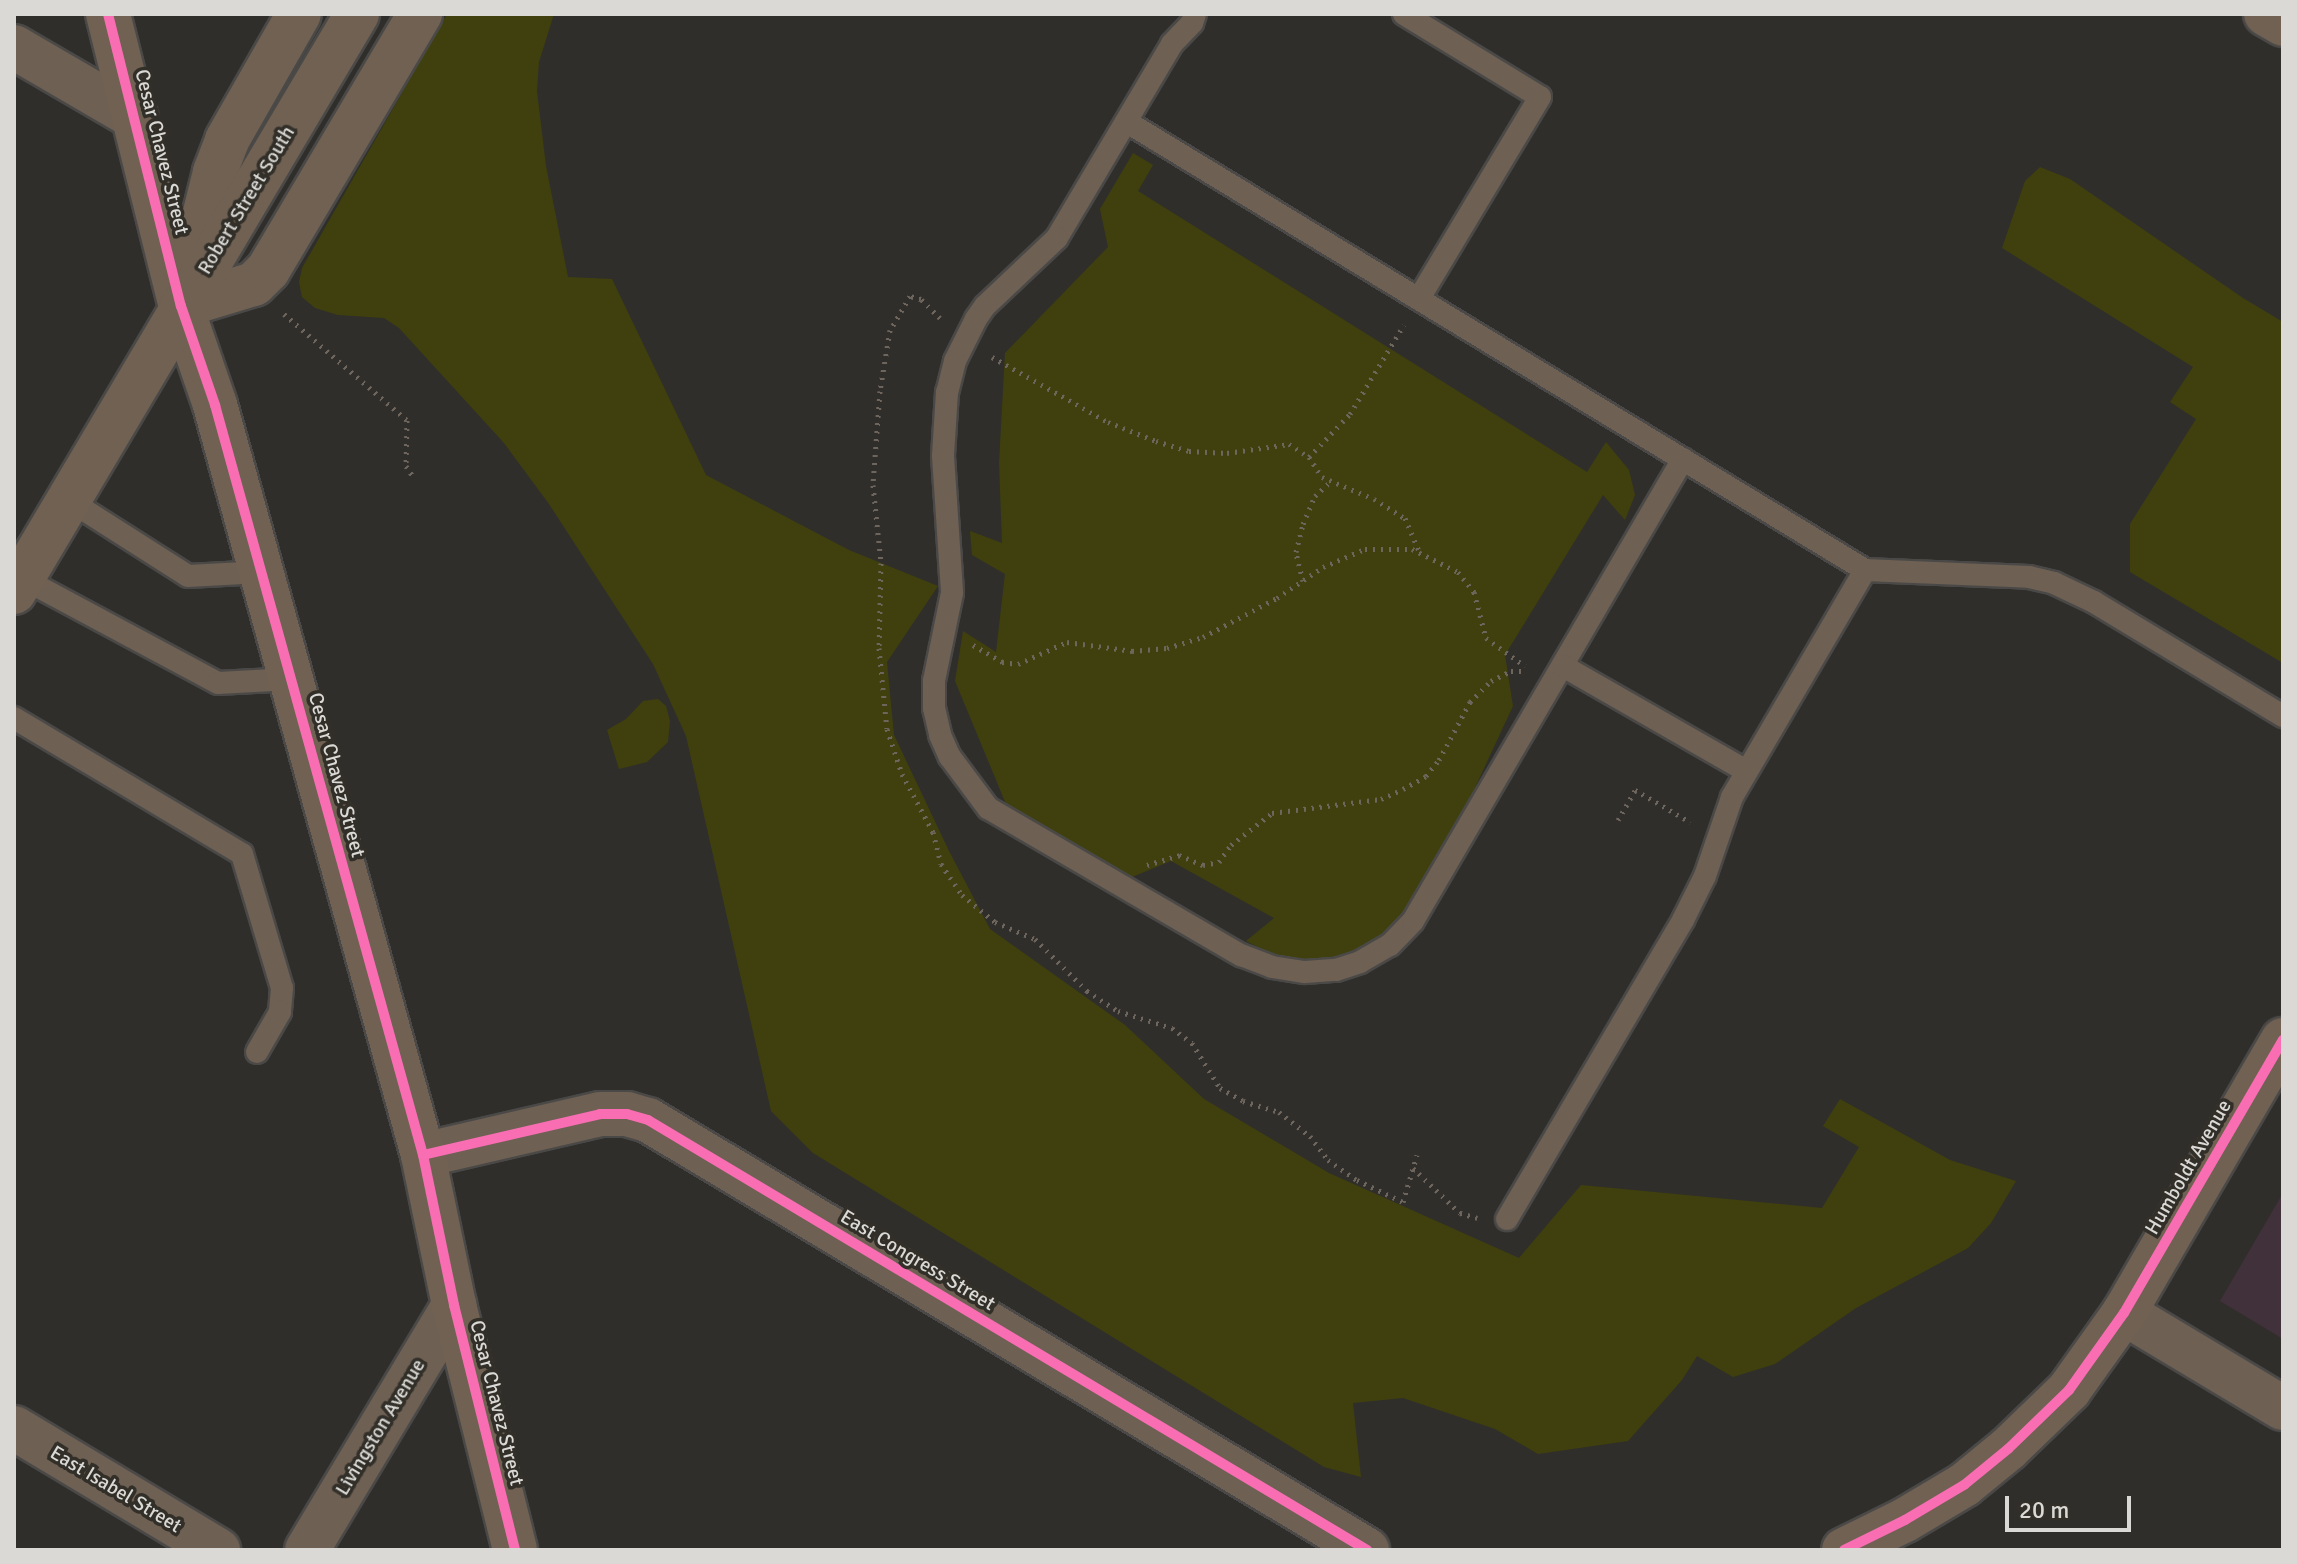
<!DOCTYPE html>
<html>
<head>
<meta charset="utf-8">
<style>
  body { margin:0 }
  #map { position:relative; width:2297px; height:1564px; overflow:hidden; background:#302e2b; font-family:Signika,sans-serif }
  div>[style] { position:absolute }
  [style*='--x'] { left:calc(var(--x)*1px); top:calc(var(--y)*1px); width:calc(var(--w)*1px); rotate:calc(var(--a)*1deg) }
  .education>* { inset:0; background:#40313a }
  .green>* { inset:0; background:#3f400d }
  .path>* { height:5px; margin-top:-2.5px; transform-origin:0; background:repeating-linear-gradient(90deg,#6e655d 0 2px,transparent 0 8px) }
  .roads { filter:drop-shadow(2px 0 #4a4947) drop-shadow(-2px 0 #4a4947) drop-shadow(0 2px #4a4947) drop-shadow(0 -2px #4a4947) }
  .lane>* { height:22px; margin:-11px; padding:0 11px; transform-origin:11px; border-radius:11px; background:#6e6053 }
  .street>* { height:44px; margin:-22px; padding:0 22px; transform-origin:22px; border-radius:22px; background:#6e6053 }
  .secondary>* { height:44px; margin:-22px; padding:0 22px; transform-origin:22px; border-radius:22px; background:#706153 }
  .cycleway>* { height:10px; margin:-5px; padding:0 5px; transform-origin:5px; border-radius:5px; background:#f96db3 }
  span { translate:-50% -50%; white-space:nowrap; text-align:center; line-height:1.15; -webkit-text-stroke:7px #322f29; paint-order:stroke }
  .street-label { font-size:20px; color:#dad9d5 }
  .frame { position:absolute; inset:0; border:16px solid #dad9d5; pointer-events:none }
  .scale { position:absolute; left:2005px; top:1496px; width:126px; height:36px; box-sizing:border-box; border:4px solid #dad9d5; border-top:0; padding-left:10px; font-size:24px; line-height:28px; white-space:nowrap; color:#dad9d5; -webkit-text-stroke:6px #322f29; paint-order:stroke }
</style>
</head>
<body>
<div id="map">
  <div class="education">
    <i style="clip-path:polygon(2283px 1193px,2283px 1339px,2220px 1301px)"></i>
  </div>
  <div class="green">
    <i style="clip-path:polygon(447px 14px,554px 14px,539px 62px,537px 91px,546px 166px,568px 277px,612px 279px,706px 475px,849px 550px,938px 586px,887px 662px,894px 735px,949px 851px,990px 929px,1125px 1025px,1204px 1099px,1329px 1173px,1519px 1258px,1581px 1185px,1822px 1208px,1859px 1147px,1823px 1126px,1840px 1099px,1950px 1160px,2016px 1181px,1991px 1223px,1968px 1248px,1856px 1308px,1775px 1364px,1733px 1377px,1697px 1356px,1682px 1380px,1628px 1441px,1538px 1454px,1495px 1429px,1403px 1398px,1353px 1403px,1361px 1477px,1324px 1467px,813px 1153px,771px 1111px,686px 736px,653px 664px,549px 504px,504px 443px,399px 328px,384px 318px,338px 315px,315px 308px,302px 297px,299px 282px,302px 268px)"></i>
    <i style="clip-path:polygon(1133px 153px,1153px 165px,1138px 191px,1587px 472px,1606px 442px,1629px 470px,1635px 495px,1625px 520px,1603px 495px,1505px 655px,1513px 706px,1413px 921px,1390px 945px,1305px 972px,1246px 941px,1274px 918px,1171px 861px,1132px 877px,1006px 804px,955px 681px,963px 631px,996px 652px,1005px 574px,972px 555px,970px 531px,1002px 543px,999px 463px,1005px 353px,1108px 247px,1100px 209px)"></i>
    <i style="clip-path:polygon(2040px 167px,2070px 179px,2243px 298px,2283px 322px,2283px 663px,2130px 572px,2130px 524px,2196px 419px,2170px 402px,2193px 367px,2002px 248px,2025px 181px)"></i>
    <i style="clip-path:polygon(658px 699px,666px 706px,670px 721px,668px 742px,647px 762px,619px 769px,607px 730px,626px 719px,643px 701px)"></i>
  </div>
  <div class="path">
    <i style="--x:284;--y:314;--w:162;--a:40.8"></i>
    <i style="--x:407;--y:420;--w:46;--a:91.2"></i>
    <i style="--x:406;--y:466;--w:14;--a:56"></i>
    <i style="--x:940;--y:318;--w:27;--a:-135"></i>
    <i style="--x:921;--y:299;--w:11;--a:-165"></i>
    <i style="--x:910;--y:296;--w:39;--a:120"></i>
    <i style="--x:890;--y:330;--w:62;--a:99.3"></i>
    <i style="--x:880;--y:391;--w:94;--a:94.3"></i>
    <i style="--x:873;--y:485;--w:78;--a:84.1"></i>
    <i style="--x:881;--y:563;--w:85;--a:91.3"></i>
    <i style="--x:879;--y:648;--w:81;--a:84.4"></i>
    <i style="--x:887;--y:729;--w:47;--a:71.6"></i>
    <i style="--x:902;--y:774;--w:66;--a:61.9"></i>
    <i style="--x:933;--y:832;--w:33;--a:76"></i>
    <i style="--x:941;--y:864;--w:37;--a:56"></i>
    <i style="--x:962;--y:895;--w:43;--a:39.3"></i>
    <i style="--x:995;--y:922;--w:43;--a:23"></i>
    <i style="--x:1035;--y:939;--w:74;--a:45"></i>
    <i style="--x:1087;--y:991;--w:37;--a:33"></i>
    <i style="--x:1118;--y:1011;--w:57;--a:17.5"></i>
    <i style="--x:1172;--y:1028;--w:25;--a:37"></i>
    <i style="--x:1192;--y:1043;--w:53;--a:58.1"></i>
    <i style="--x:1220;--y:1088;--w:26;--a:29"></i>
    <i style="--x:1243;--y:1101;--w:38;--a:17"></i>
    <i style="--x:1279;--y:1112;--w:39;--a:38"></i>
    <i style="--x:1310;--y:1136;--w:30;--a:53"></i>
    <i style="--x:1328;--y:1160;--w:35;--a:35"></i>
    <i style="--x:1357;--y:1180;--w:51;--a:25.6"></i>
    <i style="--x:1403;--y:1202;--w:49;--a:-73.4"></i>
    <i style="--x:992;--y:357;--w:133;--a:29.3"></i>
    <i style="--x:1108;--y:422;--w:52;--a:21.6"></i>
    <i style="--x:1156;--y:441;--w:34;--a:17"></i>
    <i style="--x:1189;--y:451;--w:38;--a:3"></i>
    <i style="--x:1227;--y:453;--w:63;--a:-8.3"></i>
    <i style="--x:1289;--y:444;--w:24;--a:33"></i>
    <i style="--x:1309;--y:457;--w:24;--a:57"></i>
    <i style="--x:1322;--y:477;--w:56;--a:22.9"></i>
    <i style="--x:1374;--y:499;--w:36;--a:32"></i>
    <i style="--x:1405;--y:518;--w:38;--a:67"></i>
    <i style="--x:1309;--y:457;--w:59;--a:-46.4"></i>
    <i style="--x:1350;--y:414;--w:104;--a:-58.8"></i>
    <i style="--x:1303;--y:581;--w:30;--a:-104"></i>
    <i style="--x:1296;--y:552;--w:29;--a:-76"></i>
    <i style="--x:1303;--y:524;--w:30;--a:-67"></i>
    <i style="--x:1315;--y:496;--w:22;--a:-43"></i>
    <i style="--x:973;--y:645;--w:34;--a:30"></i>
    <i style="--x:1002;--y:662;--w:16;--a:7"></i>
    <i style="--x:1018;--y:664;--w:54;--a:-24.2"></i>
    <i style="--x:1067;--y:642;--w:66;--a:7.9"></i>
    <i style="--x:1132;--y:651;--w:35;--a:-5"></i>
    <i style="--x:1167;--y:648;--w:38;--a:-17"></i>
    <i style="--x:1203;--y:637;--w:84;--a:-27.8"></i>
    <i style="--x:1277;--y:598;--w:55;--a:-34"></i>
    <i style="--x:1323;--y:567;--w:46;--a:-23.2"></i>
    <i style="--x:1365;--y:549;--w:47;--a:0"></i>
    <i style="--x:1412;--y:549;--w:51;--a:26.6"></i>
    <i style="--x:1458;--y:572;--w:26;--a:51"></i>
    <i style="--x:1474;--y:592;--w:48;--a:75.4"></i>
    <i style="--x:1486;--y:638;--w:48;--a:35.7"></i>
    <i style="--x:1618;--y:820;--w:34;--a:-60"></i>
    <i style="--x:1635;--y:790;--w:64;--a:30.2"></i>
    <i style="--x:1147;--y:865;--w:34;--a:-17"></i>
    <i style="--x:1179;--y:855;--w:26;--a:23"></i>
    <i style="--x:1203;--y:865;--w:16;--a:-11"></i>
    <i style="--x:1219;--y:862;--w:21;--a:-55"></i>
    <i style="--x:1231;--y:845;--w:52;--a:-38"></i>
    <i style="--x:1272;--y:813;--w:110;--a:-7.3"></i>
    <i style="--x:1381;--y:799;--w:24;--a:-24"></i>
    <i style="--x:1403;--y:789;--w:26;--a:-29"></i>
    <i style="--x:1426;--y:776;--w:21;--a:-51"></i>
    <i style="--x:1439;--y:760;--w:66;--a:-61.9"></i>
    <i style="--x:1470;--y:702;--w:30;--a:-45"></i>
    <i style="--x:1491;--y:681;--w:22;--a:-27"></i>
    <i style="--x:1511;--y:671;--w:10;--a:0"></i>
    <i style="--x:1413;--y:1168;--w:65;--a:43.8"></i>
    <i style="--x:1460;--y:1213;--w:18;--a:16"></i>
  </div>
  <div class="roads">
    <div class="lane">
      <i style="--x:1195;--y:14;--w:9;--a:108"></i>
      <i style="--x:1192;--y:23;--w:29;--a:134"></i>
      <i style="--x:1172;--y:44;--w:226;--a:120.7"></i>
      <i style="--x:1057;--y:238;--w:99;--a:136.6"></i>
      <i style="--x:985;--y:306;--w:16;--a:125"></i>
      <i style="--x:976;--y:319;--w:47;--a:116.6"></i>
      <i style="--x:955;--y:361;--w:32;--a:104"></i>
      <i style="--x:947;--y:392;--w:64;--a:93.6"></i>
      <i style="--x:943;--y:456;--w:137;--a:86.2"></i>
      <i style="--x:952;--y:593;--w:90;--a:101.6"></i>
      <i style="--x:934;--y:681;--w:27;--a:90"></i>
      <i style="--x:934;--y:708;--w:28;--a:77"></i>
      <i style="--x:940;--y:735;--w:24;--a:66"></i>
      <i style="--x:950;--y:757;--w:64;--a:53.3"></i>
      <i style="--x:988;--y:808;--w:293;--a:30.2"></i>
      <i style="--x:1241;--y:955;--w:33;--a:21"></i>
      <i style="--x:1272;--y:967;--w:33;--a:9"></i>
      <i style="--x:1305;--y:972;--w:31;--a:-4"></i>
      <i style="--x:1336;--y:970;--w:25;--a:-18"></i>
      <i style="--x:1360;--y:962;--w:34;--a:-30"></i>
      <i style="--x:1390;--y:945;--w:33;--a:-46"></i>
      <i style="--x:1413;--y:921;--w:535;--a:-59.7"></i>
      <i style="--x:1404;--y:14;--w:159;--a:31.4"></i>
      <i style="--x:1540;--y:97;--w:233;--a:121"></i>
      <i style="--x:1127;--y:122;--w:863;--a:31.26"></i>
      <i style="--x:1865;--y:570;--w:164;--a:2.4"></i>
      <i style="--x:2029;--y:577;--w:26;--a:13"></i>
      <i style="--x:2054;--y:583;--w:44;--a:25.4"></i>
      <i style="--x:2094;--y:602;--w:221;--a:31.1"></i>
      <i style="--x:67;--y:499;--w:143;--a:32.5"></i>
      <i style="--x:188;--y:576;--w:74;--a:-3.1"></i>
      <i style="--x:22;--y:578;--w:222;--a:28.2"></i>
      <i style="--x:218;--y:683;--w:74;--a:-3.1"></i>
      <i style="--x:1563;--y:666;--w:211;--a:29.8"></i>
      <i style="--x:14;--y:718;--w:265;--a:30.8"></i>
      <i style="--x:242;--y:854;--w:140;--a:73.4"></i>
      <i style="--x:282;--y:988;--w:24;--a:95"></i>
      <i style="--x:280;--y:1012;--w:46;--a:119.9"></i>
      <i style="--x:1507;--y:1219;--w:347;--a:-59.5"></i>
      <i style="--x:1683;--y:920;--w:49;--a:-63.4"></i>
      <i style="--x:1705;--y:876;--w:83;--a:-71.1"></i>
      <i style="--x:1732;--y:797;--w:263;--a:-59.6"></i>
    </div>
    <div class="street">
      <i style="--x:14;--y:47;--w:141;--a:30.2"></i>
      <i style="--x:423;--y:1155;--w:182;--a:-13"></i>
      <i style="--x:600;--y:1114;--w:27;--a:0"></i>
      <i style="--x:627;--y:1114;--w:22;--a:16"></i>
      <i style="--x:648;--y:1120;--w:838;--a:30.88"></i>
      <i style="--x:2124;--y:1313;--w:185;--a:30.9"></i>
      <i style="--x:14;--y:1428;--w:238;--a:30.9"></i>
      <i style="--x:307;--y:1550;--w:286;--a:-59"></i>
    </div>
    <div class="secondary">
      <i style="--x:108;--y:14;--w:301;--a:76"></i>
      <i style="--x:181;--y:306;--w:105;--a:71"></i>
      <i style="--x:215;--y:405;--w:778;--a:74.5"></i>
      <i style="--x:423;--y:1155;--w:153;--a:78.3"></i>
      <i style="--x:454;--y:1305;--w:252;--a:76"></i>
      <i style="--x:2266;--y:14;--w:20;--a:30"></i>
      <i style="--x:192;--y:265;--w:96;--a:-76.1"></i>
      <i style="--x:215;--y:172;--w:34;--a:-69"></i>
      <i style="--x:227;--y:140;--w:145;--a:-60.3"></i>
      <i style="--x:181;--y:306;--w:76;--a:-16.8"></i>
      <i style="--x:254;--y:284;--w:20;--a:-45"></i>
      <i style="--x:268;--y:270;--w:298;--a:-59.3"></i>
      <i style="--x:14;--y:592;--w:672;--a:-59.31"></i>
      <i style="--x:1844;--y:1550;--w:68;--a:-26.2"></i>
      <i style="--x:1905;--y:1520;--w:69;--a:-30.7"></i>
      <i style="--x:1964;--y:1485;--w:57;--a:-39.3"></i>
      <i style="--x:2008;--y:1449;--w:85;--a:-44"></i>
      <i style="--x:2069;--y:1390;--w:95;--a:-54.5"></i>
      <i style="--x:2124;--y:1313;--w:316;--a:-59.8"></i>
    </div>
  </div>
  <div class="cycleway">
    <i style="--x:108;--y:14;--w:301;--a:76"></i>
    <i style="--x:181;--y:306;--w:105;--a:71"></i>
    <i style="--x:215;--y:405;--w:778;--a:74.5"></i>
    <i style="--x:423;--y:1155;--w:153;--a:78.3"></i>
    <i style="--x:454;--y:1305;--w:252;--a:76"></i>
    <i style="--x:423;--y:1155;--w:182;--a:-13"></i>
    <i style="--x:600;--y:1114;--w:27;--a:0"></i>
    <i style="--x:627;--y:1114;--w:22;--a:16"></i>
    <i style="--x:648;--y:1120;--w:838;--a:30.88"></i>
    <i style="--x:1844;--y:1550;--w:68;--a:-26.2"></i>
    <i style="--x:1905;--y:1520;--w:69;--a:-30.7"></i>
    <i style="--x:1964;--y:1485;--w:57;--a:-39.3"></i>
    <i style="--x:2008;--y:1449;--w:85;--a:-44"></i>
    <i style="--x:2069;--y:1390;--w:95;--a:-54.5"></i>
    <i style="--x:2124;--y:1313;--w:316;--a:-59.8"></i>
  </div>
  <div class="street-label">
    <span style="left:162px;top:152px;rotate:76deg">Cesar Chavez Street</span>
    <span style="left:246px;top:200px;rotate:-59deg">Robert Street South</span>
    <span style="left:337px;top:775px;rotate:75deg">Cesar Chavez Street</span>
    <span style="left:2188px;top:1167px;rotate:-60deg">Humboldt Avenue</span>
    <span style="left:918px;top:1260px;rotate:31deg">East Congress Street</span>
    <span style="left:497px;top:1403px;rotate:76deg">Cesar Chavez Street</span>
    <span style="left:380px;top:1427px;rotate:-59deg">Livingston Avenue</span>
    <span style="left:116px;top:1489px;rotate:31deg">East Isabel Street</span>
  </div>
  <div class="frame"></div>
  <div class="scale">20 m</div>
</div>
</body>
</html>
